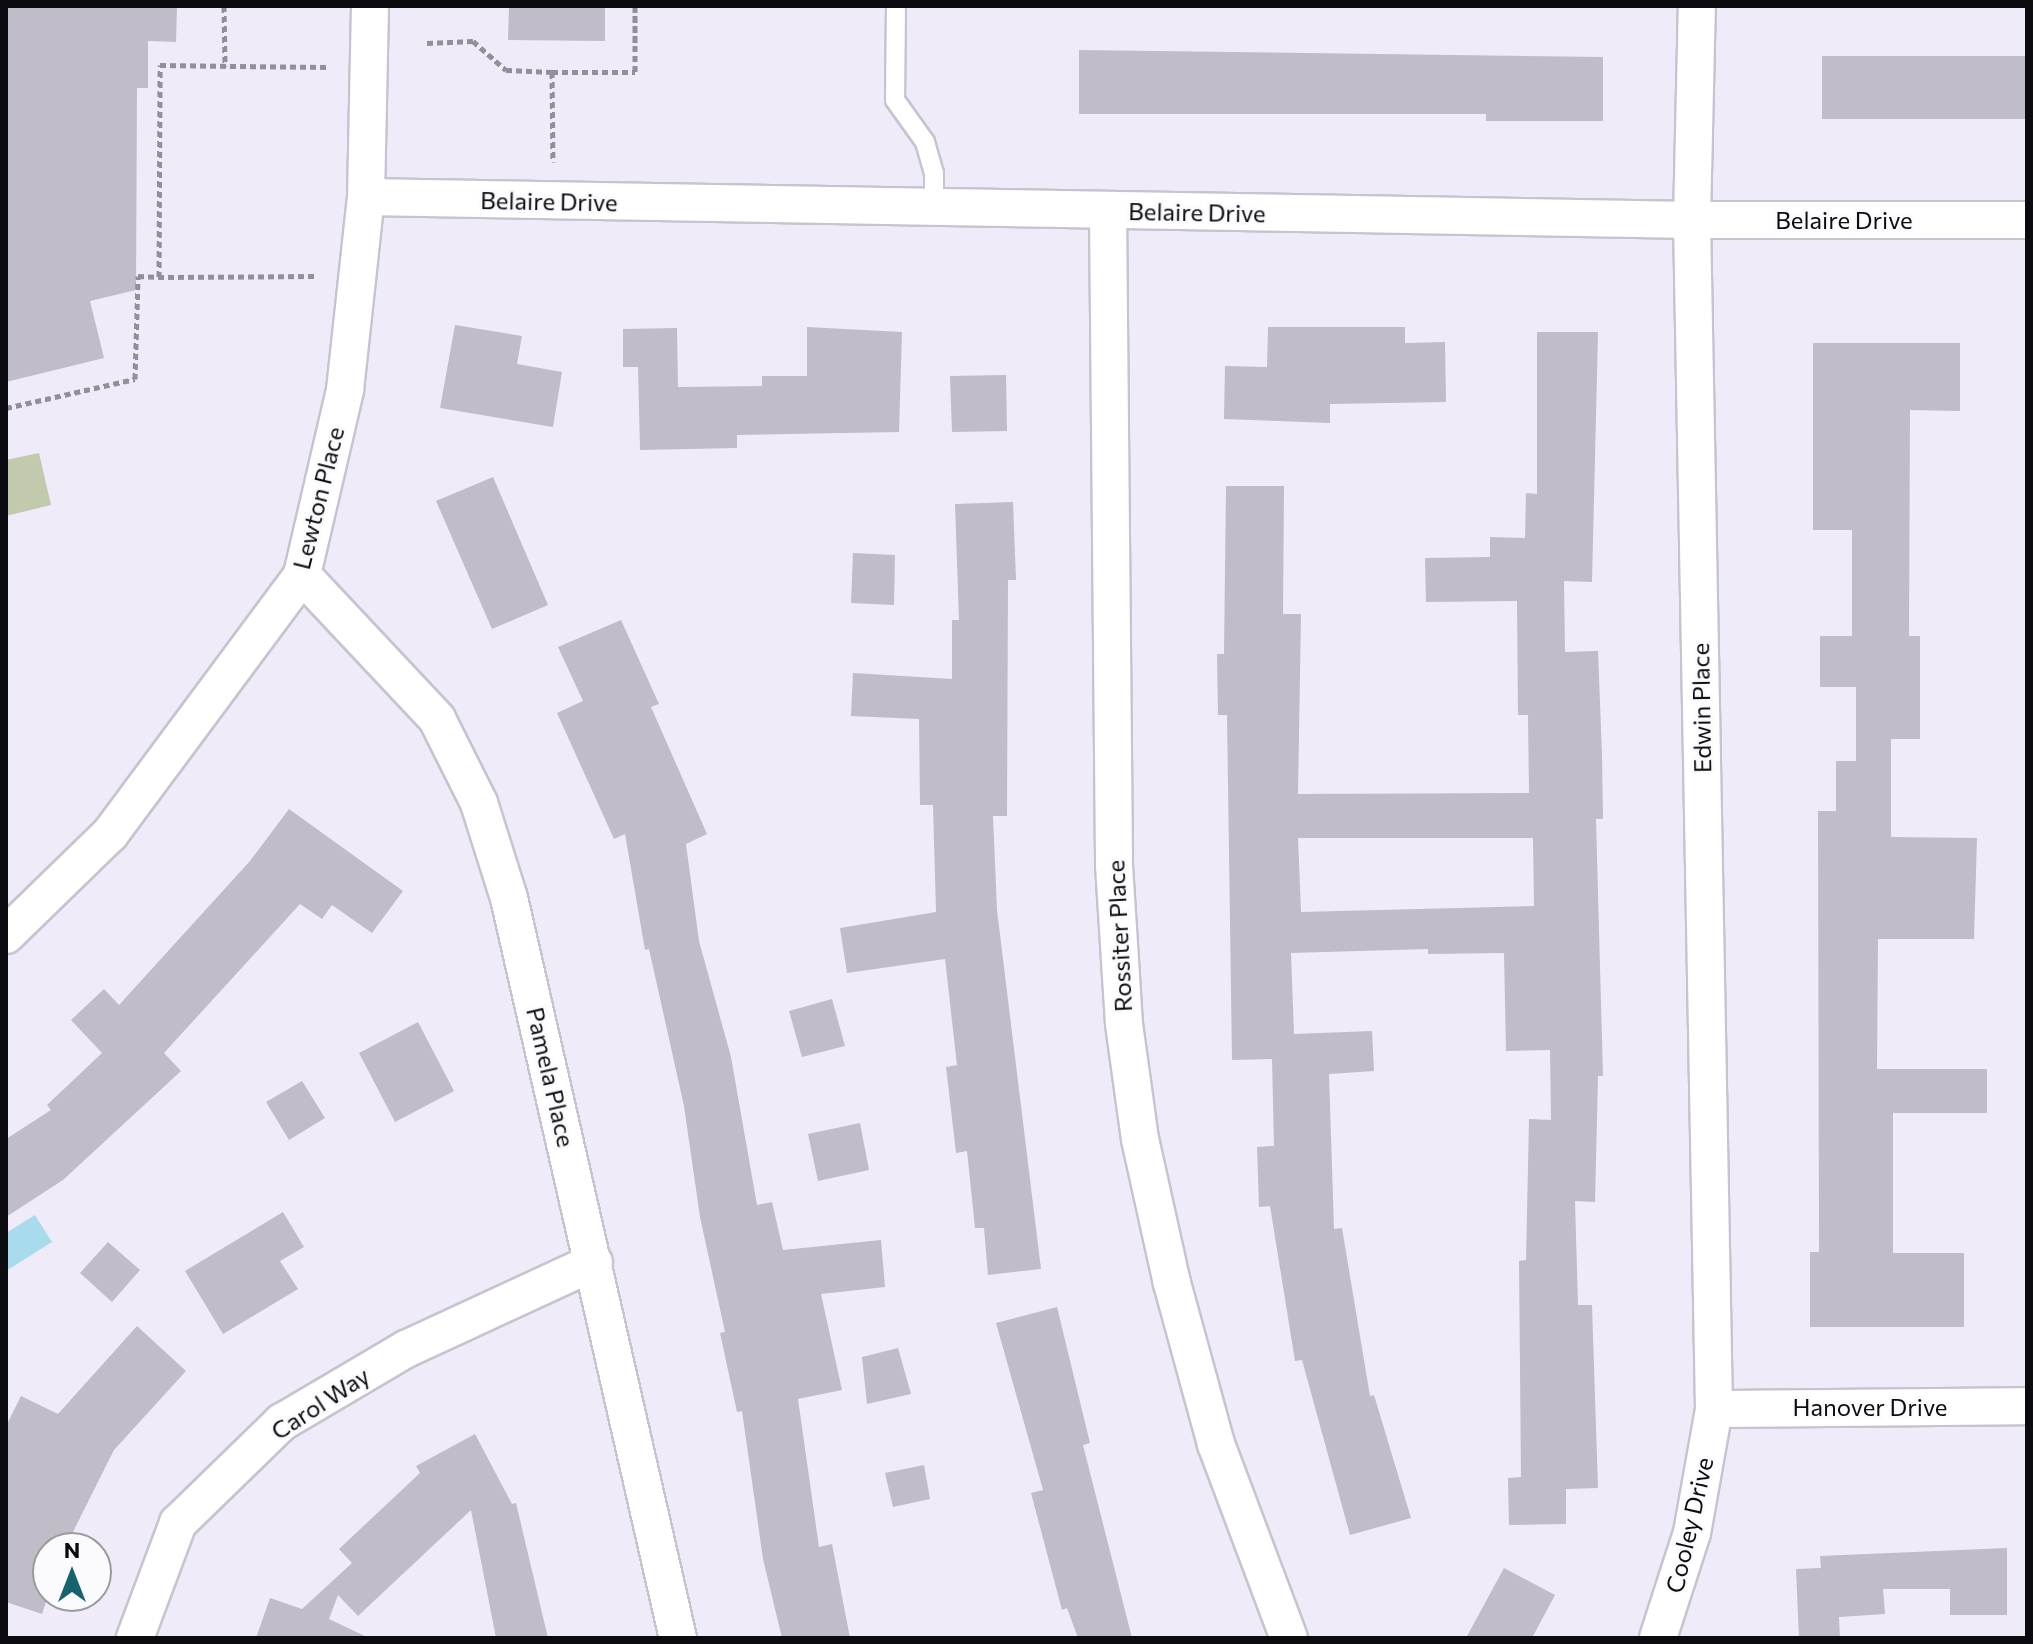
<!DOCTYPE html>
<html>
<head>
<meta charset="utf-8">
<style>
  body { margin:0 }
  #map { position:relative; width:2033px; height:1644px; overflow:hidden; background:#f0ebf8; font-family:Commissioner,sans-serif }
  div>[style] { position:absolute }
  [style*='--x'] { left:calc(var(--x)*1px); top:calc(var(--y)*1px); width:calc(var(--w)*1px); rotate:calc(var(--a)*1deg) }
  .green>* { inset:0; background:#c2caad }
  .water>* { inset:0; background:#a8dced }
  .building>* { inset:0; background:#c0bcc8 }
  .path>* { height:5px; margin-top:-2.5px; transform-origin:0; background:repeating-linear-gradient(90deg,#928f98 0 6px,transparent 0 10px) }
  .roads { filter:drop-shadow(2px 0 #c7c3cf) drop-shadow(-2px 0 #c7c3cf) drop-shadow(0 2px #c7c3cf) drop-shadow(0 -2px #c7c3cf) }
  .lane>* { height:18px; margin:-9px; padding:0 9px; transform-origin:9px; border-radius:9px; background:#fff }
  .street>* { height:36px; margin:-18px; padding:0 18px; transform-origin:18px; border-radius:18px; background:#fff }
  span { translate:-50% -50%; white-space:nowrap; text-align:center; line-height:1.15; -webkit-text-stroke:6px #fbfbfd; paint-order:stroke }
  .street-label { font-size:24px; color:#0c0b0f }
  .frame { position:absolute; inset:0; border:8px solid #0c0b0f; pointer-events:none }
  .north { position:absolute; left:32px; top:1532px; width:80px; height:80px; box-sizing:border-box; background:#fbfbfd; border:2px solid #9b9b9e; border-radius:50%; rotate:0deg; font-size:22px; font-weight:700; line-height:32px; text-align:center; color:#0c0b0f }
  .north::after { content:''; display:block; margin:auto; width:28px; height:36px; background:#17636d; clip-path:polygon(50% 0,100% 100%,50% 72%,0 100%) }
</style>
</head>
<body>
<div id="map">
  <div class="green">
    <i style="clip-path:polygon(39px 453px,51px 505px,6px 516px,6px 460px)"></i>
  </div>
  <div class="water">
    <i style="clip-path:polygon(35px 1215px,52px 1242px,6px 1271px,6px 1233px)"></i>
  </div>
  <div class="building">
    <i style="clip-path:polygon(6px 6px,177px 6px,176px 42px,148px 41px,148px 88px,137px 88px,136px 290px,90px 301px,104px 358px,6px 382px)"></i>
    <i style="clip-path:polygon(509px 6px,605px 6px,605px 41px,508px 40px)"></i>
    <i style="clip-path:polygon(1079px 50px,1603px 57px,1603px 121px,1486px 121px,1486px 114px,1079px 114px)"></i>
    <i style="clip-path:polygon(1822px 56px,2027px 56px,2027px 119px,1822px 119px)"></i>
    <i style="clip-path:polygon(455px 325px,522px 336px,517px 364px,562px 372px,553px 427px,440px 408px)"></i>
    <i style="clip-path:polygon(807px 327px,902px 332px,899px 432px,737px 435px,737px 448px,640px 450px,638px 367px,623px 367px,623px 329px,677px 328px,678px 387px,762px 386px,762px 376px,807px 376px)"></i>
    <i style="clip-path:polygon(1268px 327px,1405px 327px,1405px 343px,1445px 342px,1446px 402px,1330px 404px,1330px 423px,1224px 419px,1225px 366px,1267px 367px)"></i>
    <i style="clip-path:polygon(evenodd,1537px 332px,1598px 332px,1592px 582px,1564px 581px,1565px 652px,1598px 651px,1602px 755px,1603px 819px,1596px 819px,1603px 1076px,1598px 1076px,1595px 1202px,1575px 1201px,1578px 1305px,1592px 1305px,1598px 1488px,1566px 1489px,1566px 1524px,1509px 1525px,1508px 1478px,1521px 1477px,1519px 1261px,1526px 1260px,1529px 1119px,1551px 1120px,1550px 1050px,1506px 1051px,1504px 953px,1428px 954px,1428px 949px,1291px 953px,1294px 1034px,1372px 1031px,1374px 1071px,1329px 1074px,1334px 1229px,1342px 1228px,1370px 1396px,1374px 1395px,1411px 1518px,1350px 1535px,1302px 1360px,1295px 1361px,1270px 1206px,1259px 1207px,1257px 1147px,1274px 1146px,1272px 1059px,1232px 1060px,1227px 715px,1218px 715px,1217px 654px,1224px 654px,1226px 486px,1284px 486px,1283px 614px,1301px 614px,1298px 794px,1529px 793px,1528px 715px,1518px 715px,1517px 601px,1426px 602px,1425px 558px,1490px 557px,1490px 537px,1525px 538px,1526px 493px,1537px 494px,1537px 332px,1298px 838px,1533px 838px,1534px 906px,1301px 912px,1298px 838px)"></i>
    <i style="clip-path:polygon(1813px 343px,1960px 343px,1960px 411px,1910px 410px,1909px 636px,1920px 636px,1920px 739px,1891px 739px,1891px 837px,1977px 838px,1974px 939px,1878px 939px,1877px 1069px,1987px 1069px,1987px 1113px,1893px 1113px,1893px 1253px,1964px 1253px,1964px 1327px,1810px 1327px,1810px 1252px,1819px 1252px,1818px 811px,1836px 811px,1836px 761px,1856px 761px,1856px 687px,1820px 687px,1820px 636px,1852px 636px,1852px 530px,1813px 530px)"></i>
    <i style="clip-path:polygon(1006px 375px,1007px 431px,952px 432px,950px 376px)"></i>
    <i style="clip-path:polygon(493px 477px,548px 605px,492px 629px,436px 501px)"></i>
    <i style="clip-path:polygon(1013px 502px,1016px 580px,1008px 580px,1007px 816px,993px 816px,997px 910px,1041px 1269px,988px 1275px,984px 1228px,975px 1228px,967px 1151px,956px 1153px,946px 1067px,957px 1065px,945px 959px,847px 973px,840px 928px,936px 912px,933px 805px,920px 805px,919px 719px,851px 716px,853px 673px,952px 679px,952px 620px,959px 620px,955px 504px)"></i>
    <i style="clip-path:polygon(853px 553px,895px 555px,894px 605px,851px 603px)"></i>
    <i style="clip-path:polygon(621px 620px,659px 704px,651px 707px,707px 834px,686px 844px,699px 941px,731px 1057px,757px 1205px,772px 1202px,783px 1250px,881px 1240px,885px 1287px,821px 1294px,842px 1390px,798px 1399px,819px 1547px,832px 1544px,850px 1638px,782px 1638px,763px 1559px,742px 1411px,737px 1412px,720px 1333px,725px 1332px,700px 1217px,684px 1106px,649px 949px,645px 950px,625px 834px,614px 839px,557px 713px,583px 701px,558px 647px)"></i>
    <i style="clip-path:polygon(289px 809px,403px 891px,372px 933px,332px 905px,322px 919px,300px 904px,164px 1053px,181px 1071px,63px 1180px,6px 1217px,6px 1139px,51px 1110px,47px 1105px,102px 1053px,71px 1020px,104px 989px,119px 1005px,250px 861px)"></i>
    <i style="clip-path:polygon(832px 999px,845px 1046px,802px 1057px,789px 1011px)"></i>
    <i style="clip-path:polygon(418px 1022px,454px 1091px,395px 1122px,359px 1053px)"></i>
    <i style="clip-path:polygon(302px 1081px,325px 1118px,289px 1140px,266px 1102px)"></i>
    <i style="clip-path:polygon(860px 1123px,869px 1170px,818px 1181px,808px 1134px)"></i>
    <i style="clip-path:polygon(283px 1212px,304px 1247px,280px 1261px,298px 1289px,223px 1334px,185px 1271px)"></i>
    <i style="clip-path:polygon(108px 1242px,140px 1270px,112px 1302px,80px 1273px)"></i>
    <i style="clip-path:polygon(1057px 1307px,1090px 1443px,1083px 1445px,1132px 1638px,1078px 1638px,1067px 1608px,1062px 1610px,1031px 1493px,1043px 1490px,996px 1323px)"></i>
    <i style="clip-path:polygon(137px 1326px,186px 1371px,114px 1450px,65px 1548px,48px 1548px,48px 1596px,42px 1614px,6px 1602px,6px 1426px,21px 1396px,58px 1414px)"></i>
    <i style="clip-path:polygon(898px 1348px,911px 1394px,867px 1404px,862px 1357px)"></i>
    <i style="clip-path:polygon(475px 1434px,512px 1504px,516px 1503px,548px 1638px,496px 1638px,471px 1510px,358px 1616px,338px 1595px,329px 1619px,369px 1638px,256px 1638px,270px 1598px,302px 1609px,352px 1563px,339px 1549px,420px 1473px,416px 1466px)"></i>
    <i style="clip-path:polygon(924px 1465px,930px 1499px,893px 1507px,885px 1473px)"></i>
    <i style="clip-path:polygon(2007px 1548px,2007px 1615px,1950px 1615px,1950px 1589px,1883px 1589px,1885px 1614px,1839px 1617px,1840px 1638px,1799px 1638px,1796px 1569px,1821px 1568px,1820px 1556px)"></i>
    <i style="clip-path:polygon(1504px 1568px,1555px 1595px,1532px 1638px,1466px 1638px)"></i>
  </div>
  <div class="path">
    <i style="--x:224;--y:6;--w:60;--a:89"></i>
    <i style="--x:427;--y:43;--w:46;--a:-2.5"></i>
    <i style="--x:473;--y:41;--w:44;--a:41.3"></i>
    <i style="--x:506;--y:70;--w:46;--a:2.5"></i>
    <i style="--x:552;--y:72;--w:90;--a:89.4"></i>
    <i style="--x:552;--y:72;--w:83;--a:0"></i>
    <i style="--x:635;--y:72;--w:66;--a:-90"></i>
    <i style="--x:314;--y:276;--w:155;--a:179.6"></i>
    <i style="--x:159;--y:277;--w:212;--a:-89.7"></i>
    <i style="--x:160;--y:65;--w:169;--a:0.7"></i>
    <i style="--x:6;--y:408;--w:132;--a:-12.7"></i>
    <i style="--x:135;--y:379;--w:103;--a:-88.3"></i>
    <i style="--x:138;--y:276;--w:21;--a:3"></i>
  </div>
  <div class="roads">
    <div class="lane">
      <i style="--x:896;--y:6;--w:94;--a:90.6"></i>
      <i style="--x:895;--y:100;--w:52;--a:54.5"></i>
      <i style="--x:925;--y:142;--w:32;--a:74"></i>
      <i style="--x:934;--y:173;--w:35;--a:90"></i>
    </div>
    <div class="street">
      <i style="--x:366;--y:197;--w:1326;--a:0.99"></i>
      <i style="--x:1692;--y:220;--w:335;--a:0"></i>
      <i style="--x:1108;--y:211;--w:654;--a:89.47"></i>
      <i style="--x:1114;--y:865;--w:159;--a:86.4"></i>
      <i style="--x:1124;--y:1024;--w:116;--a:82.1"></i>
      <i style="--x:1140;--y:1139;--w:148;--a:77.5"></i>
      <i style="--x:1172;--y:1283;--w:167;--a:74.7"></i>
      <i style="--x:1216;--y:1444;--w:207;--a:69.4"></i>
      <i style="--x:302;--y:575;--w:197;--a:46.8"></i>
      <i style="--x:437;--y:719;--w:94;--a:63.4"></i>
      <i style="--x:479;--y:803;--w:100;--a:72.5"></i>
      <i style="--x:509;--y:898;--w:759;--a:77.14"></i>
      <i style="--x:6;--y:935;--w:145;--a:-44.2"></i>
      <i style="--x:110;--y:834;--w:322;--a:-53.4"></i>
      <i style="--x:302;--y:575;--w:190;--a:-76.9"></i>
      <i style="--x:345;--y:390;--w:194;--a:-83.8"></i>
      <i style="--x:366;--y:197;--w:191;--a:-88.8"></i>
      <i style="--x:1714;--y:1409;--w:313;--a:-0.5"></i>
      <i style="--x:135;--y:1638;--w:123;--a:-69.5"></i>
      <i style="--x:178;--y:1523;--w:145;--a:-44.2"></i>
      <i style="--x:282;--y:1422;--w:144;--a:-30.5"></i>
      <i style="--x:406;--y:1349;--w:207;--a:-24.8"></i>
      <i style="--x:1658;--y:1638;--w:110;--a:-72.1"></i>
      <i style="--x:1692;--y:1533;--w:126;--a:-79.9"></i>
      <i style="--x:1714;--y:1409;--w:1189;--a:-91.06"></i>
      <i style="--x:1692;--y:220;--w:214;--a:-88.7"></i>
    </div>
  </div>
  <div class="street-label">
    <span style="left:549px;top:201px;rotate:1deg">Belaire Drive</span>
    <span style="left:1197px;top:212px;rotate:1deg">Belaire Drive</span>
    <span style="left:1844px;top:220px">Belaire Drive</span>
    <span style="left:318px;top:498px;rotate:-76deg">Lewton Place</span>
    <span style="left:1701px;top:708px;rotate:-91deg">Edwin Place</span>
    <span style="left:1119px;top:936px;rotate:-93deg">Rossiter Place</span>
    <span style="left:551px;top:1077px;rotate:77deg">Pamela Place</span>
    <span style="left:320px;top:1403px;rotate:-33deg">Carol Way</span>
    <span style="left:1870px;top:1407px">Hanover Drive</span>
    <span style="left:1689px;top:1525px;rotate:-77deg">Cooley Drive</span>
  </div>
  <div class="frame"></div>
  <div class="north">N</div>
</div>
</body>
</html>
